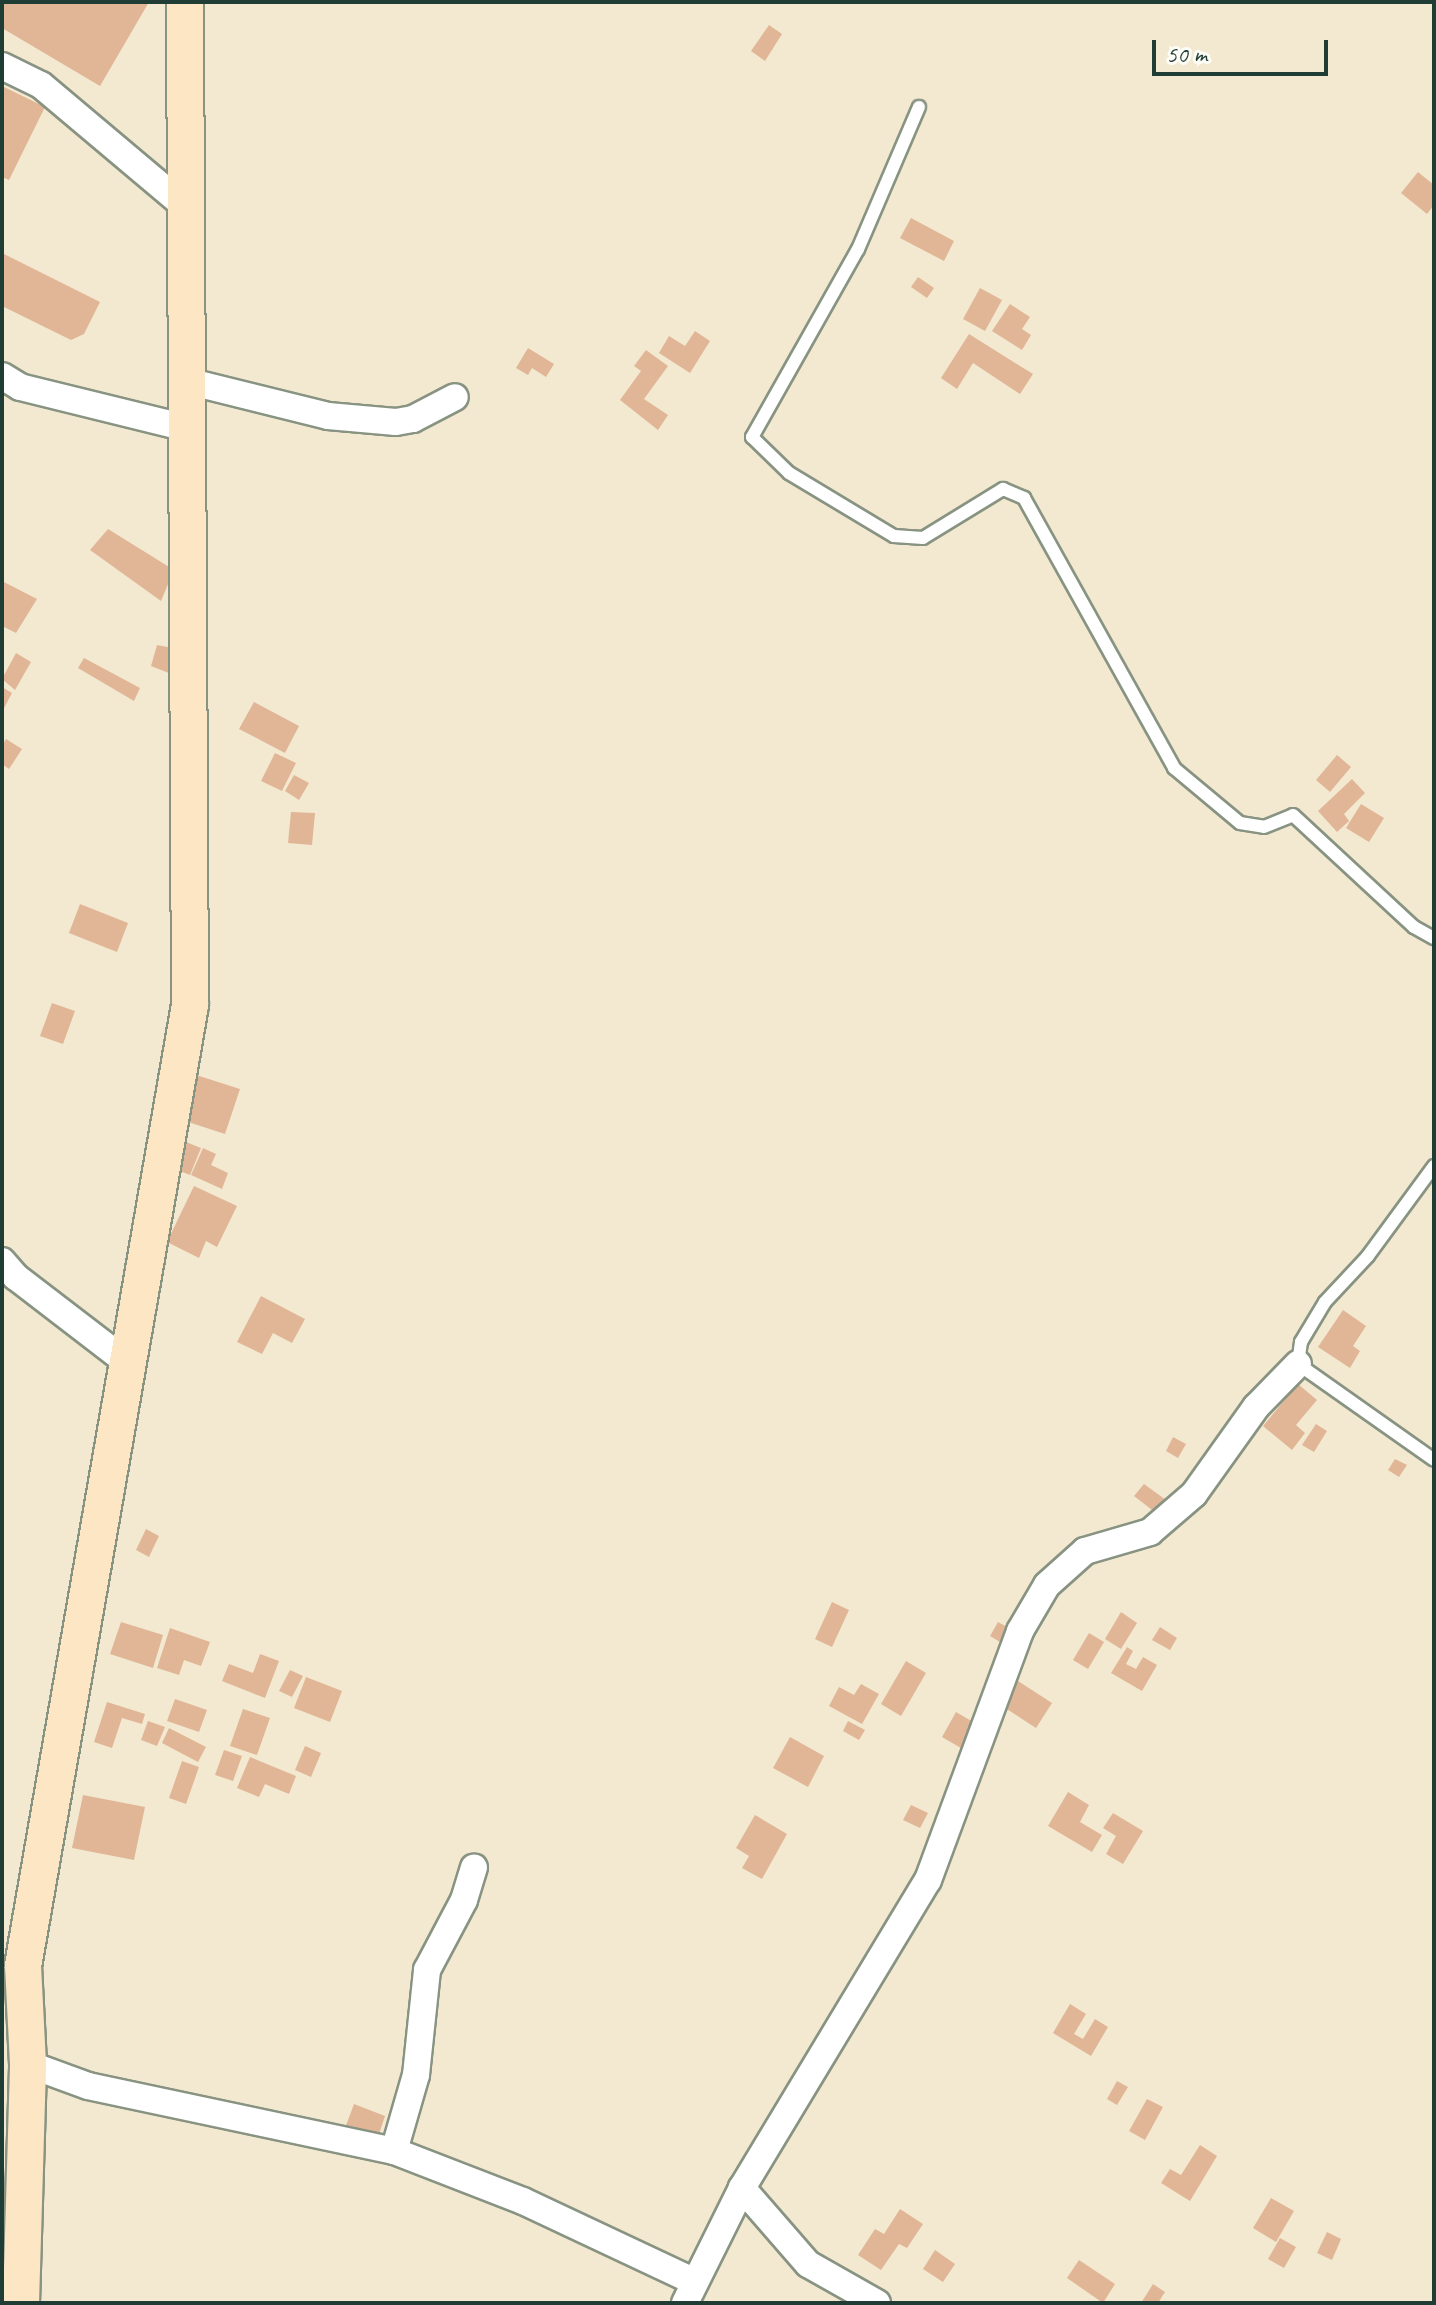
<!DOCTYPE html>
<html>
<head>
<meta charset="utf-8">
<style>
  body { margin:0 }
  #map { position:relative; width:1436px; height:2305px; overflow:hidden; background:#f2e9d0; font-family:Caveat,sans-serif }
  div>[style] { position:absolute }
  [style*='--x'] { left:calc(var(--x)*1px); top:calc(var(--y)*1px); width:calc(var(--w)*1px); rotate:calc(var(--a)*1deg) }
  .building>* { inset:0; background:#e1b696 }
  .roads { filter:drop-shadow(2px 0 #889382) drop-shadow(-2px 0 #889382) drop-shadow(0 2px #889382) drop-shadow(0 -2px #889382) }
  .service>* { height:12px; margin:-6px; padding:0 6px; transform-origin:6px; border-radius:6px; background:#fff }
  .minor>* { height:26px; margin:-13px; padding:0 13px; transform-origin:13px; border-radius:13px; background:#fff }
  .secondary>* { height:36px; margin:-18px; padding:0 18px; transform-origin:18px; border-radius:18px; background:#fce6c4 }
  span { translate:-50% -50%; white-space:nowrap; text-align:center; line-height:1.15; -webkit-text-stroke:6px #fdfcf7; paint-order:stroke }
  .frame { position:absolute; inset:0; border:4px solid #1f3d34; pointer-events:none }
  .scale { position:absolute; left:1152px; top:40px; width:176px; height:36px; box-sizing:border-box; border:4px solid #1f3d34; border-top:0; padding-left:10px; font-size:24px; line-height:28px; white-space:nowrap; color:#1f3d34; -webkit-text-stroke:6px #fdfcf7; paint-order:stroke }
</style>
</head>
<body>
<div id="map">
  <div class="building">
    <i style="clip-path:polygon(2px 2px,149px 2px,100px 86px,2px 28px)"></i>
    <i style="clip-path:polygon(769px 25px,782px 34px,765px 61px,751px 51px)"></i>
    <i style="clip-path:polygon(2px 86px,45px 107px,9px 180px,2px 177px)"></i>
    <i style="clip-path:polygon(1418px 172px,1434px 185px,1434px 205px,1427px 214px,1401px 193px)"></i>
    <i style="clip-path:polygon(911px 218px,954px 241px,944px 261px,900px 238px)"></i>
    <i style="clip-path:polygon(2px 253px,100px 302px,84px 334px,71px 340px,2px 306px)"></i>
    <i style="clip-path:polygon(918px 277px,934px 288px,927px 298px,911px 287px)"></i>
    <i style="clip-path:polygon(980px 288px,1002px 300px,985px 331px,963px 319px)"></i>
    <i style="clip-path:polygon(1010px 304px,1030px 317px,1022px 329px,1031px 335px,1022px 350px,992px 331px)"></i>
    <i style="clip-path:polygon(695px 331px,710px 341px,690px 373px,659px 353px,669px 336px,685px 346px)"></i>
    <i style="clip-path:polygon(969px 334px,1033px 374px,1020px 394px,973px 363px,957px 389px,941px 378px)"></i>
    <i style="clip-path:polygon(528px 348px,554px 364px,546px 377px,532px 368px,528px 375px,516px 368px)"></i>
    <i style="clip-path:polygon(646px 350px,668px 366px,644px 399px,668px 415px,658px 430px,620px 400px,641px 371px,634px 366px)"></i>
    <i style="clip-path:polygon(108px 529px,174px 570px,161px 601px,90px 550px)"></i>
    <i style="clip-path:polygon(2px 581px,37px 599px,16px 633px,2px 626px)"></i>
    <i style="clip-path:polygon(157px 645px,178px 649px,174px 675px,151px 666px)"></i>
    <i style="clip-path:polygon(16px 653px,31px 662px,15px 690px,2px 679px)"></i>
    <i style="clip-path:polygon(84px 658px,140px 688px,134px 701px,78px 668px)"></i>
    <i style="clip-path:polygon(2px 687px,12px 693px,2px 712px)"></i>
    <i style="clip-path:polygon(254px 702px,299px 726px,285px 753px,239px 729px)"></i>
    <i style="clip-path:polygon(6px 739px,22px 749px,9px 769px,2px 764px,2px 746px)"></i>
    <i style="clip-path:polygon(275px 753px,296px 763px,282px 791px,261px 781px)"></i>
    <i style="clip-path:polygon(1337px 755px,1351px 767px,1330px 792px,1316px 780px)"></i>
    <i style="clip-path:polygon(294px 775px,309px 783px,299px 800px,285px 791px)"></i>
    <i style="clip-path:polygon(1352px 779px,1365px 793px,1344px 814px,1349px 821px,1337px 832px,1318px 811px)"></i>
    <i style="clip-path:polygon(1361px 804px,1384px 818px,1369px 842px,1346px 828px)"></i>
    <i style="clip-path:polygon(291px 812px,315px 813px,312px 845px,288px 843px)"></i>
    <i style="clip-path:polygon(80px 904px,128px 923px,117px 952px,69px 933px)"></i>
    <i style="clip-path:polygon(52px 1003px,75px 1011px,63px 1044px,40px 1036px)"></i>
    <i style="clip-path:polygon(193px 1074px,240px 1089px,225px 1134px,179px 1119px)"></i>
    <i style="clip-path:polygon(176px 1138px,201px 1148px,190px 1175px,165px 1165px)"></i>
    <i style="clip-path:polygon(203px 1148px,216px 1154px,211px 1165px,228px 1173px,222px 1189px,191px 1175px)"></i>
    <i style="clip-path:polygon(194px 1186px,237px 1206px,217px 1247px,206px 1241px,199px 1258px,167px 1242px)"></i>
    <i style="clip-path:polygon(261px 1296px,305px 1319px,292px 1343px,273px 1333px,262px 1354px,237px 1342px)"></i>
    <i style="clip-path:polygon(1343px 1310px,1366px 1326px,1353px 1346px,1360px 1351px,1350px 1368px,1318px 1347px)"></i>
    <i style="clip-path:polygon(1298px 1384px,1317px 1400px,1296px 1425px,1305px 1433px,1292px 1450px,1263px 1426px)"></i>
    <i style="clip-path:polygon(1316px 1424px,1327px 1431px,1314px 1452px,1302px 1445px)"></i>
    <i style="clip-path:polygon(1173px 1437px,1186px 1444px,1178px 1458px,1166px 1451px)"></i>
    <i style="clip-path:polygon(1395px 1459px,1407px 1465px,1399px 1477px,1388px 1470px)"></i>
    <i style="clip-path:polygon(1144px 1484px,1166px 1500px,1156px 1513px,1134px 1496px)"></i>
    <i style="clip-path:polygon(146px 1529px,159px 1536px,149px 1557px,136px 1550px)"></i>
    <i style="clip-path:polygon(832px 1602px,849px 1610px,832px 1647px,815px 1639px)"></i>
    <i style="clip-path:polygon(1121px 1612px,1137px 1623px,1121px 1649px,1105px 1639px)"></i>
    <i style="clip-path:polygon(121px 1622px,163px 1635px,153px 1668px,110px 1654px)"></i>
    <i style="clip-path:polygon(998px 1622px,1014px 1631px,1005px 1645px,990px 1636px)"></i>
    <i style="clip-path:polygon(1160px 1627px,1177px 1638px,1170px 1650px,1152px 1640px)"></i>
    <i style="clip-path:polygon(170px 1628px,210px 1642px,201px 1666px,184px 1660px,179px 1675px,157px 1668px)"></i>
    <i style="clip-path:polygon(1089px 1633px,1104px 1642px,1088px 1669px,1073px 1660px)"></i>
    <i style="clip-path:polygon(1127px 1647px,1133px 1651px,1126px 1664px,1136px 1669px,1143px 1657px,1157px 1665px,1142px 1691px,1111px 1673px)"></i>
    <i style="clip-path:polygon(260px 1654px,279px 1661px,265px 1698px,222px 1681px,229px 1664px,253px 1673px)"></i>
    <i style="clip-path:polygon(906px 1661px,926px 1673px,901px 1716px,881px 1704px)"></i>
    <i style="clip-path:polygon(290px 1670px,303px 1676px,292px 1697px,279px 1691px)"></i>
    <i style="clip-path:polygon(306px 1677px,342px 1691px,330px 1722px,294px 1708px)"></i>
    <i style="clip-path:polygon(1018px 1681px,1052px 1703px,1036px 1728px,1002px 1706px)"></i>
    <i style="clip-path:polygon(861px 1684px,879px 1694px,862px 1724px,829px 1706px,839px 1687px,854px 1695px)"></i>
    <i style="clip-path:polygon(175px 1699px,207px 1710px,199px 1732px,167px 1721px)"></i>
    <i style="clip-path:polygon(107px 1702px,145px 1714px,142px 1724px,122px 1718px,112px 1748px,94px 1742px)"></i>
    <i style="clip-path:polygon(243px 1709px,270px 1718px,257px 1755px,230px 1746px)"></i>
    <i style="clip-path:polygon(956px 1712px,980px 1726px,966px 1751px,942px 1737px)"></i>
    <i style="clip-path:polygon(148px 1721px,165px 1727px,157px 1746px,141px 1740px)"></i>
    <i style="clip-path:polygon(848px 1721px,865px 1730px,859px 1740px,843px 1731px)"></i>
    <i style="clip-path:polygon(169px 1728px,206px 1747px,198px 1762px,162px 1743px)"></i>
    <i style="clip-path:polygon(790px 1737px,824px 1756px,808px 1787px,773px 1768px)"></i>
    <i style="clip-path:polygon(305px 1746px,321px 1753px,311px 1777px,295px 1770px)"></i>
    <i style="clip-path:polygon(224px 1750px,242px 1756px,233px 1781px,215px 1775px)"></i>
    <i style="clip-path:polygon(250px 1757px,296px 1776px,289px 1794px,265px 1784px,259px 1797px,237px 1788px)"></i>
    <i style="clip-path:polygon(182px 1761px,199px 1767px,186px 1804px,169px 1798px)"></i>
    <i style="clip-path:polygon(1068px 1792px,1089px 1805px,1080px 1822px,1102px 1835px,1092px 1852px,1048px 1826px)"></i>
    <i style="clip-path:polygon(83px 1795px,145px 1807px,134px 1860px,72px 1848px)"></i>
    <i style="clip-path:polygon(911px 1805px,928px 1813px,920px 1828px,903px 1820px)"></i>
    <i style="clip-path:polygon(1113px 1813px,1143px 1831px,1123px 1864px,1106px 1854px,1116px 1836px,1103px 1828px)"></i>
    <i style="clip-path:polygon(755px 1815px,787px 1834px,762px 1879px,742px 1868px,749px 1856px,736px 1848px)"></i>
    <i style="clip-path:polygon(1070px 2004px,1086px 2014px,1074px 2034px,1083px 2039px,1095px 2019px,1108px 2027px,1091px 2056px,1053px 2033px)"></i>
    <i style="clip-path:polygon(1117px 2081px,1128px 2087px,1117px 2105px,1107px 2099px)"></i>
    <i style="clip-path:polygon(1147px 2099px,1163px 2107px,1145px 2140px,1129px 2131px)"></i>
    <i style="clip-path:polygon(354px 2104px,385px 2116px,377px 2140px,345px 2128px)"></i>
    <i style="clip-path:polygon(1200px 2145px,1217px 2156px,1190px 2201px,1161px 2183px,1170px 2169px,1181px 2175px)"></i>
    <i style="clip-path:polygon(1271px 2198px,1294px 2211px,1276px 2242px,1253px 2228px)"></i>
    <i style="clip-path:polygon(900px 2209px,923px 2224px,907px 2248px,899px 2244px,881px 2270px,858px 2255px,875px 2229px,884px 2234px)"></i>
    <i style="clip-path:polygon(1327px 2232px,1341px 2239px,1332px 2260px,1317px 2253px)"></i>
    <i style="clip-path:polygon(1280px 2238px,1296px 2247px,1284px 2268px,1268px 2259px)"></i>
    <i style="clip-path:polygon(935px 2250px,955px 2264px,943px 2282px,923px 2269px)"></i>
    <i style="clip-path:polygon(1079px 2260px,1115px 2284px,1103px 2303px,1067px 2278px)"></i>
    <i style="clip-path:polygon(1153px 2284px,1165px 2292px,1158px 2303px,1141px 2303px)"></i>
  </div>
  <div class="roads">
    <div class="service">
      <i style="--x:919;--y:107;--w:155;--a:113.2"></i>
      <i style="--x:858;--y:249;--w:216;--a:119.4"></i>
      <i style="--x:752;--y:437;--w:52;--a:44.2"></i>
      <i style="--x:789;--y:473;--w:122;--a:31"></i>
      <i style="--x:894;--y:536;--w:29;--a:4"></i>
      <i style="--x:923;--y:538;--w:94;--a:-31.5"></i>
      <i style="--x:1003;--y:489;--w:23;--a:23"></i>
      <i style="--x:1024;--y:498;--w:309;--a:60.9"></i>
      <i style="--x:1174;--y:768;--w:86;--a:39.8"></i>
      <i style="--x:1240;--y:823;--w:24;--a:9"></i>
      <i style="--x:1264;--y:827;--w:31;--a:-22"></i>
      <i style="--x:1293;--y:815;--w:165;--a:42.8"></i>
      <i style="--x:1414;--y:927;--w:23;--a:29"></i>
      <i style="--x:1434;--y:1166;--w:112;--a:126.3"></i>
      <i style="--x:1368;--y:1256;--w:63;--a:133.1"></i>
      <i style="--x:1325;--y:1302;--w:47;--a:121"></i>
      <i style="--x:1301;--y:1342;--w:22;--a:98"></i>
      <i style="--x:1298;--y:1364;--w:166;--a:35.2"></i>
    </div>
    <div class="minor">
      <i style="--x:2;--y:66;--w:43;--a:26"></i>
      <i style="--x:41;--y:85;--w:189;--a:40.1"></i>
      <i style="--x:2;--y:376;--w:21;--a:31"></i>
      <i style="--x:20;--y:387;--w:172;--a:13.8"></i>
      <i style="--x:187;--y:381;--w:145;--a:13.9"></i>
      <i style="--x:328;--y:416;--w:68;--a:5"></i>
      <i style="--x:396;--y:422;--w:17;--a:-10"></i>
      <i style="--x:413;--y:419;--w:47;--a:-27.6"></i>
      <i style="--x:2;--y:1261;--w:21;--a:49"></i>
      <i style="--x:16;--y:1277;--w:141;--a:37.5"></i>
      <i style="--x:28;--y:2064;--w:64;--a:20.1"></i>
      <i style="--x:88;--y:2086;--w:313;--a:12"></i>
      <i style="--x:394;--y:2151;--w:138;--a:21.2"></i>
      <i style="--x:523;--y:2201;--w:188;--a:25.2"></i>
      <i style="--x:394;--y:2151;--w:79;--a:-73.9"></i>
      <i style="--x:416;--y:2075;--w:106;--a:-84"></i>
      <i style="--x:427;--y:1970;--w:79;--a:-62.1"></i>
      <i style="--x:464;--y:1900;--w:34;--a:-73"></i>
      <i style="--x:685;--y:2303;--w:128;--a:-63.6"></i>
      <i style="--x:877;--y:2303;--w:79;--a:-150.5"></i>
      <i style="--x:808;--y:2264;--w:101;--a:-131"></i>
      <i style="--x:742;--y:2188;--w:360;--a:-58.9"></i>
      <i style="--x:928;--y:1880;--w:265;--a:-69.7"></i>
      <i style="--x:1020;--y:1631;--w:53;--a:-59.6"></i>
      <i style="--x:1047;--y:1585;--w:51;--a:-41.8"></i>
      <i style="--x:1085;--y:1551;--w:68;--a:-16.3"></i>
      <i style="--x:1150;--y:1532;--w:58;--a:-40.8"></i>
      <i style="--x:1194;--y:1494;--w:107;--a:-54.5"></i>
      <i style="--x:1256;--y:1407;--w:60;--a:-45.7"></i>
    </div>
    <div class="secondary">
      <i style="--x:21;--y:2303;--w:239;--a:-88.3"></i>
      <i style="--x:28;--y:2064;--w:98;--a:-92.9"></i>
      <i style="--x:23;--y:1966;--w:975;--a:-80.14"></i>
      <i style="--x:190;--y:1005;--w:1003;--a:-90.29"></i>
    </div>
  </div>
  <div class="frame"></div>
  <div class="scale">50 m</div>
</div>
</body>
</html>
